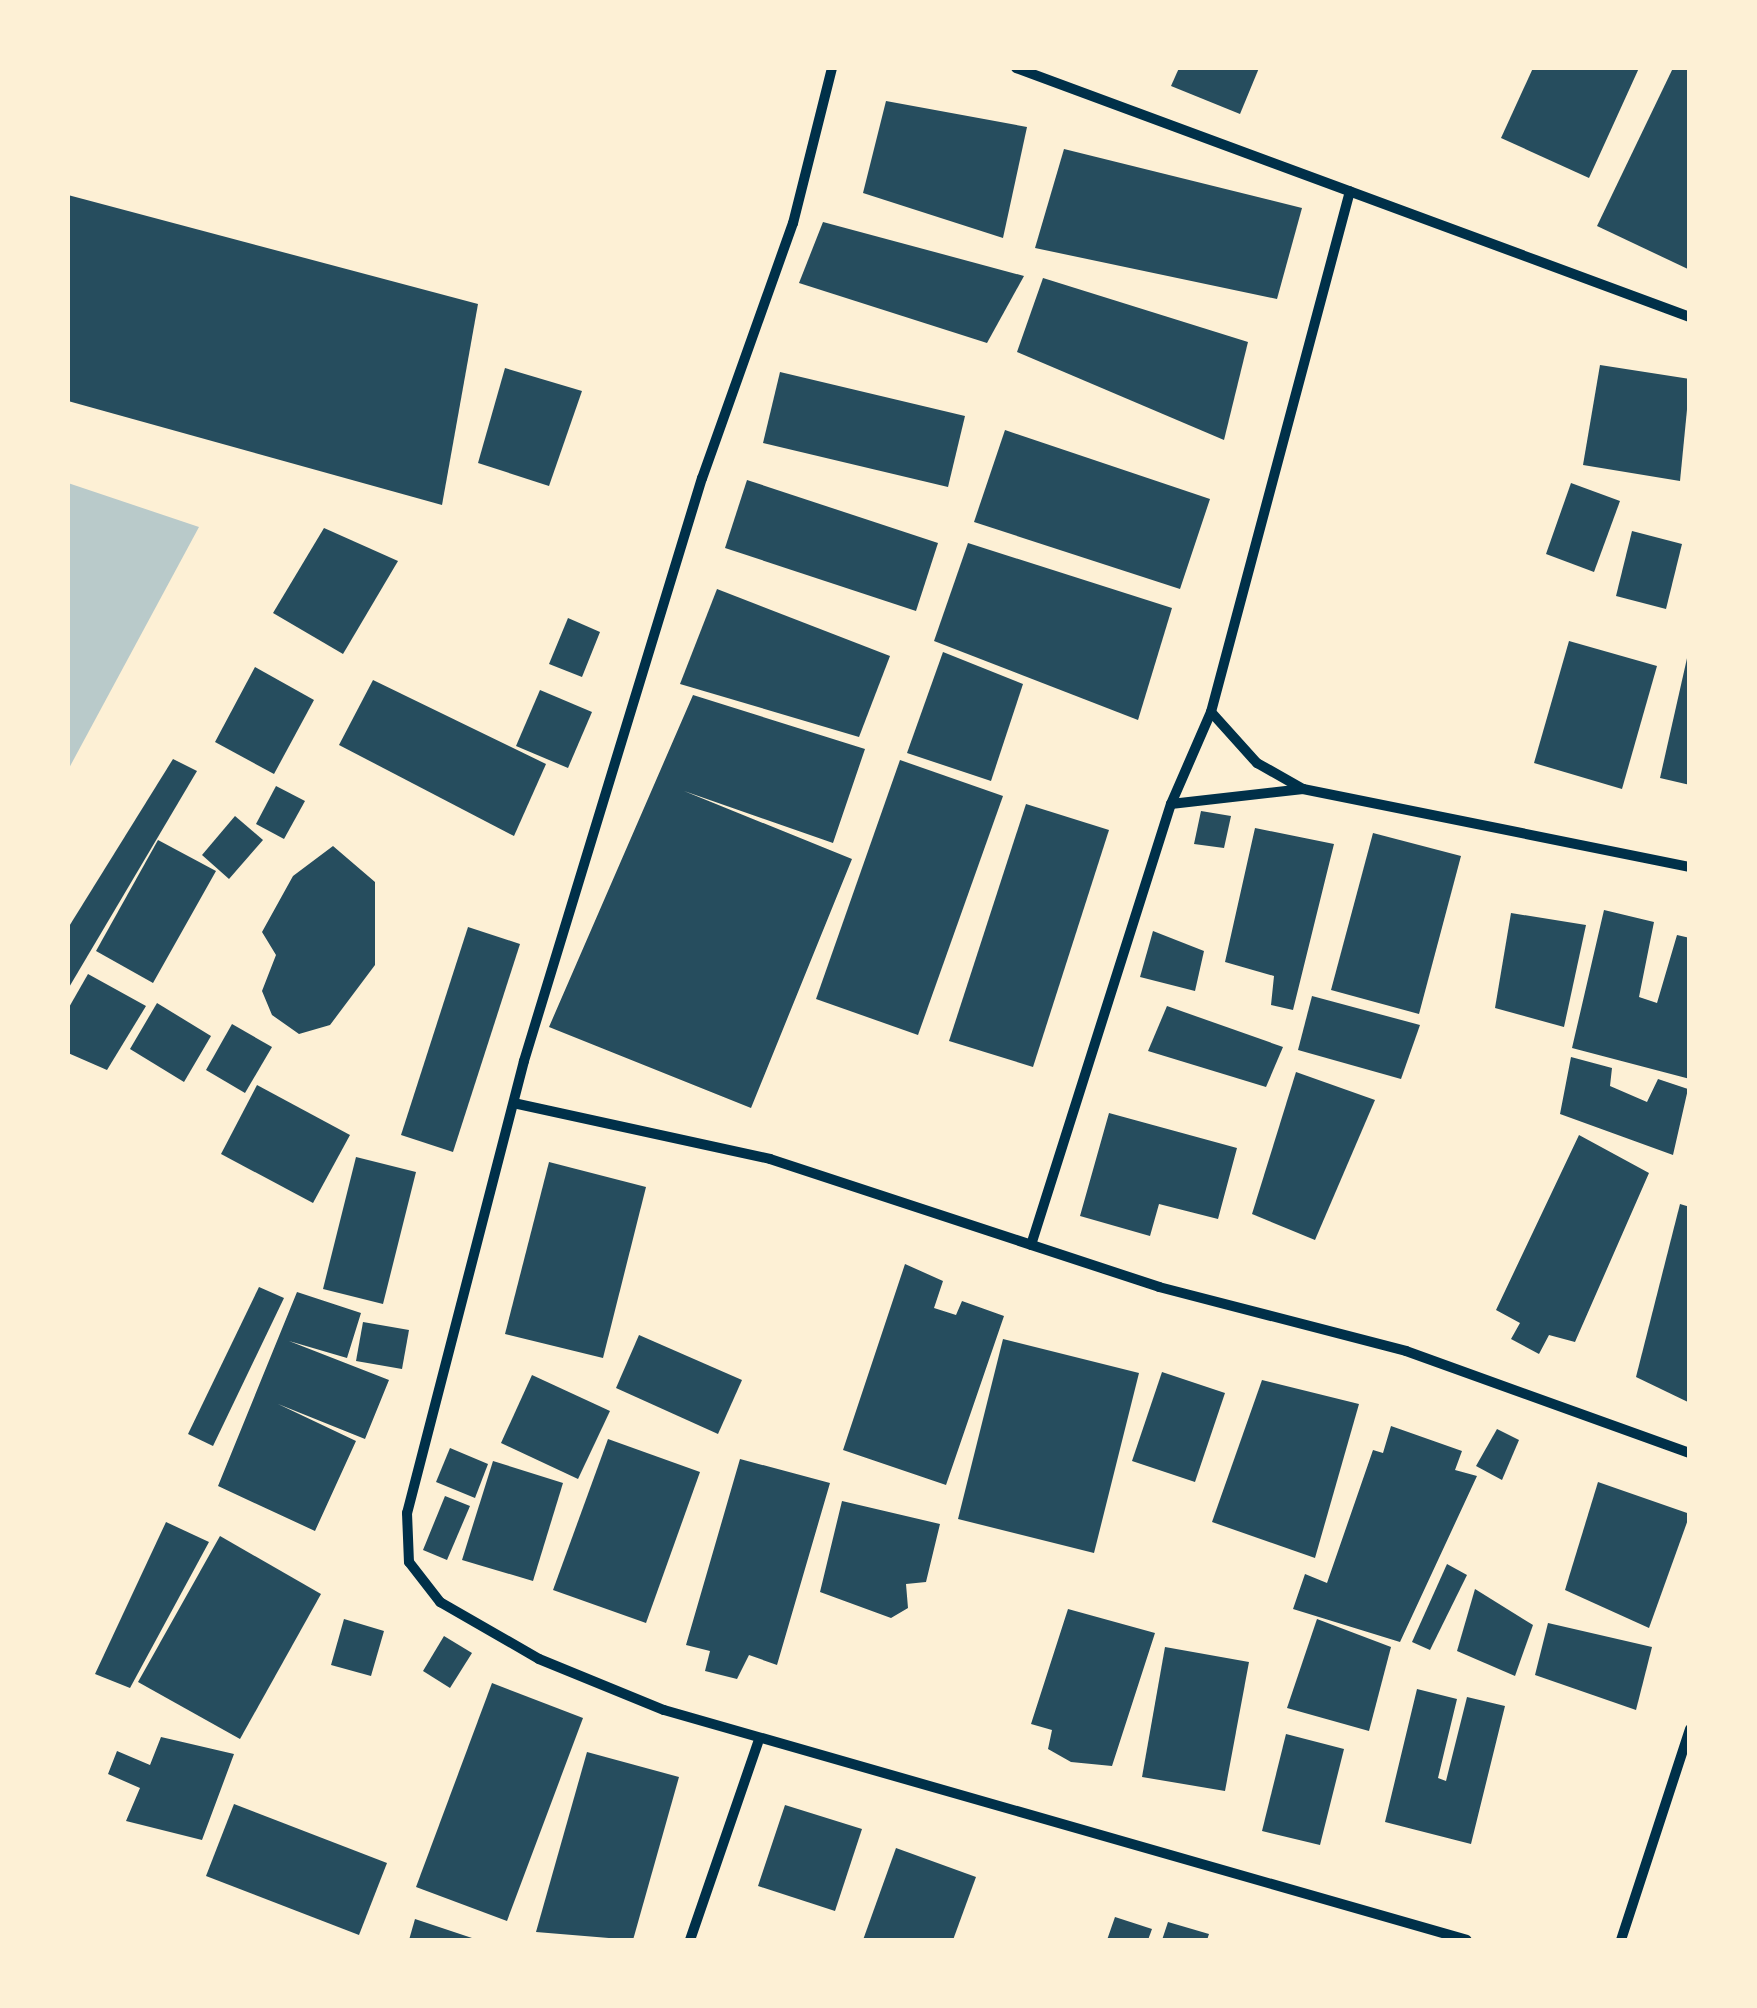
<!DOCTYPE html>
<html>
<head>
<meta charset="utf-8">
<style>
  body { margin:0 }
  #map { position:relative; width:1757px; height:2008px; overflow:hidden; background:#fdf0d5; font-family:Inter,sans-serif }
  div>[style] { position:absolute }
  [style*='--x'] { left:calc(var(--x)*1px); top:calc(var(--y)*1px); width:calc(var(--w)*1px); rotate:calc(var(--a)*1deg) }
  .green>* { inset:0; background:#b9caca }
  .building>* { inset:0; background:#264d5e }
  .minor>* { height:10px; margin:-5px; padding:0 5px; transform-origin:5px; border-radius:5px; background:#003049 }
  span { translate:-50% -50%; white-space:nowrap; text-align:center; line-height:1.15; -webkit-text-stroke:8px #fdf0d5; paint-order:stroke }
  .frame { position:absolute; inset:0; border:70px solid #fdf0d5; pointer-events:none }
</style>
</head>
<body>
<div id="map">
  <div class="green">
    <i style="clip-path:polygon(68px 483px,199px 527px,68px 770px)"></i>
  </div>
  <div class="building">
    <i style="clip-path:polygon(1179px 68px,1259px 68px,1240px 114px,1171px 86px)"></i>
    <i style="clip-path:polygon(1533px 68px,1639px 68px,1589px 178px,1501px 138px)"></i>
    <i style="clip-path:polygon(1673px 68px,1690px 68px,1690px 270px,1597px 226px)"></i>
    <i style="clip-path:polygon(886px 101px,1027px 127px,1003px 238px,863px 193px)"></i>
    <i style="clip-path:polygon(1064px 149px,1302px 208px,1277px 299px,1035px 248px)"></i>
    <i style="clip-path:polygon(68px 195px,478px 304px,442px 505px,68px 401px)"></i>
    <i style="clip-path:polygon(823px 222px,1024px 276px,987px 343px,799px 283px)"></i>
    <i style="clip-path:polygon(1043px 278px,1248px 342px,1224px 440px,1017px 352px)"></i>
    <i style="clip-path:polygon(1600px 365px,1690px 379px,1680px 481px,1583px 465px)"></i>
    <i style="clip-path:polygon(505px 368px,582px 391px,549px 486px,478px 463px)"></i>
    <i style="clip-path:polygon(780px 372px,965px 416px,948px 487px,763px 443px)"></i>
    <i style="clip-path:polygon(1005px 430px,1210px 499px,1180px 589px,974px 522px)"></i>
    <i style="clip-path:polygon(747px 480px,938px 543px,916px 611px,725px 548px)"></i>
    <i style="clip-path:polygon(1571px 483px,1620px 501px,1594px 572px,1546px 554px)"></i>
    <i style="clip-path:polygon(324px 528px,398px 561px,343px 654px,273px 613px)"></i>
    <i style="clip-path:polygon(1632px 531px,1682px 544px,1666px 609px,1616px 596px)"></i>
    <i style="clip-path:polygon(968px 543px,1172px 608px,1138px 720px,934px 641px)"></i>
    <i style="clip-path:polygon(717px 589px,890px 656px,859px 737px,680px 684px)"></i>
    <i style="clip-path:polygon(568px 618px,600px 632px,582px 677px,549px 664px)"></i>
    <i style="clip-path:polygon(1569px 641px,1657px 666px,1622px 789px,1534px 763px)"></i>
    <i style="clip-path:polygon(1690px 645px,1690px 785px,1660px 778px)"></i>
    <i style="clip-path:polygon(943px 652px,1023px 684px,991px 781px,907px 753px)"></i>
    <i style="clip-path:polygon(255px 667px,314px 700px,274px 774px,215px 742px)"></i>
    <i style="clip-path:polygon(373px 680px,546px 764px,514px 836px,339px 745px)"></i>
    <i style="clip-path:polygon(540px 690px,592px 712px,568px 768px,516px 746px)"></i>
    <i style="clip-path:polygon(693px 695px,865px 749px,833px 843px,684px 791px,852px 859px,751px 1108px,549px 1027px)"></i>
    <i style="clip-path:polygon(173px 759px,197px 771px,68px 989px,68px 928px)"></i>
    <i style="clip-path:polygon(900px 760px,1003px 796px,918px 1035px,816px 999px)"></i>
    <i style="clip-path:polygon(276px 786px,305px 801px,284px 839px,256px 824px)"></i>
    <i style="clip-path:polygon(1026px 804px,1109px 830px,1033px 1067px,949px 1041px)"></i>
    <i style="clip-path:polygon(1201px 811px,1231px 816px,1224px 848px,1194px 844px)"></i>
    <i style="clip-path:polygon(235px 816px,263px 840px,229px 879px,202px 855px)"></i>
    <i style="clip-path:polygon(1255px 828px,1334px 844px,1293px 1010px,1271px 1005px,1274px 976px,1225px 962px)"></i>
    <i style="clip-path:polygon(1373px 833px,1461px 856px,1419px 1014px,1331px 990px)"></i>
    <i style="clip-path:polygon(158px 840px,216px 871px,153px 983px,96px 951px)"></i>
    <i style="clip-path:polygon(333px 846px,375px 882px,375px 965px,330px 1025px,299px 1034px,272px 1015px,262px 991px,276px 955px,262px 932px,293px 876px)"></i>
    <i style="clip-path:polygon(1604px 910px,1654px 922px,1639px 997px,1657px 1003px,1677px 935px,1690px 938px,1690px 1079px,1572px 1048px)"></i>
    <i style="clip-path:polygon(1511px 913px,1586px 925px,1564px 1027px,1495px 1008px)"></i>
    <i style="clip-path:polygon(468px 927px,520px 944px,453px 1152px,401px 1135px)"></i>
    <i style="clip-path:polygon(1153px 931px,1204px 951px,1195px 991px,1140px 977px)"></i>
    <i style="clip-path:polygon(88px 974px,146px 1006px,107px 1070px,68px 1053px,68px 1009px)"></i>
    <i style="clip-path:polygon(1312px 996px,1420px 1025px,1401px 1079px,1298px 1050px)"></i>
    <i style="clip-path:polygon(157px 1003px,211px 1036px,184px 1082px,130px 1049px)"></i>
    <i style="clip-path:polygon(1167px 1006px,1283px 1047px,1266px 1087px,1148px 1051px)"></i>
    <i style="clip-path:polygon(232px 1024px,272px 1047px,245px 1093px,206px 1070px)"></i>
    <i style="clip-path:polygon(1571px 1057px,1612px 1068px,1610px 1086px,1647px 1102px,1658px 1079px,1688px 1089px,1673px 1155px,1560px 1114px)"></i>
    <i style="clip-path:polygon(1296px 1072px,1375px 1100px,1315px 1240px,1252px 1214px)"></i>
    <i style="clip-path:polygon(257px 1085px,350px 1135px,313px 1203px,221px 1154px)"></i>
    <i style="clip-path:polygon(1109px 1113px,1237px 1148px,1218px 1219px,1159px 1204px,1150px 1236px,1080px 1216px)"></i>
    <i style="clip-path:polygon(1579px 1135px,1649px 1173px,1575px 1342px,1549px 1335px,1539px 1354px,1511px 1339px,1520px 1323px,1496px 1310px)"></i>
    <i style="clip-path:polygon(356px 1157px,416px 1172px,383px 1304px,323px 1289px)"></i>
    <i style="clip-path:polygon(549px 1162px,646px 1187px,603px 1358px,505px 1334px)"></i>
    <i style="clip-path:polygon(1680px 1204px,1690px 1207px,1690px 1403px,1636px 1377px)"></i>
    <i style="clip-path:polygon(905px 1264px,943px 1281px,934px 1308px,956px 1315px,962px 1301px,1004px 1316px,946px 1485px,843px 1450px)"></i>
    <i style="clip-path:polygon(259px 1287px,284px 1298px,213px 1446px,188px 1434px)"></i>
    <i style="clip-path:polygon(297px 1292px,361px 1313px,347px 1358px,289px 1341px,389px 1380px,365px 1439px,278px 1404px,356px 1441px,315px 1531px,218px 1486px)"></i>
    <i style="clip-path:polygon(363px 1322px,409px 1330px,402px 1369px,356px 1361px)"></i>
    <i style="clip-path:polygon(639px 1335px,742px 1380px,718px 1434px,616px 1388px)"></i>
    <i style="clip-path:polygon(1003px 1339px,1139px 1373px,1094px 1553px,958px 1519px)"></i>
    <i style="clip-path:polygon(1162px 1372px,1225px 1393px,1195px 1482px,1132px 1461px)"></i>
    <i style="clip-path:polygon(532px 1375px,610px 1411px,578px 1479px,501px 1443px)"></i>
    <i style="clip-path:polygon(1262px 1380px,1359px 1404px,1315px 1558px,1212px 1522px)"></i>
    <i style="clip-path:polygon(1391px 1426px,1462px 1451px,1455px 1470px,1477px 1476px,1400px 1642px,1293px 1609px,1305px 1574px,1327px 1583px,1373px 1450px,1383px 1453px)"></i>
    <i style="clip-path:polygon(1497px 1429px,1519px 1440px,1502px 1480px,1476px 1466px)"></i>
    <i style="clip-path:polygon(608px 1439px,700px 1472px,646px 1623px,553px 1590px)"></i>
    <i style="clip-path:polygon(450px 1448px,488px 1464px,475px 1498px,436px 1482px)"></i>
    <i style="clip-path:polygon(740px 1459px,830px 1483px,777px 1665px,749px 1655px,737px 1679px,705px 1671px,710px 1651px,686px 1645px)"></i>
    <i style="clip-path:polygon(493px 1461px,563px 1483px,533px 1581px,462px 1560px)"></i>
    <i style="clip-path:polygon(1598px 1482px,1690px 1514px,1649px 1628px,1565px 1590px)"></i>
    <i style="clip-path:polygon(445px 1496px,470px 1506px,447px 1560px,423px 1550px)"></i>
    <i style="clip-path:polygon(842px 1501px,940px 1524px,926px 1582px,906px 1584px,908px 1608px,891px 1618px,820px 1592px)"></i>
    <i style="clip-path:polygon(166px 1522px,209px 1542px,130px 1688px,95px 1674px)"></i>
    <i style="clip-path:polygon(220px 1536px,321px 1594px,240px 1739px,138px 1682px)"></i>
    <i style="clip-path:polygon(1447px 1564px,1467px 1575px,1430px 1650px,1412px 1642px)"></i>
    <i style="clip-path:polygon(1475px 1589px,1533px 1625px,1515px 1676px,1457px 1651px)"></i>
    <i style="clip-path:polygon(1068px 1609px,1155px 1633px,1112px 1766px,1071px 1762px,1048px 1749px,1052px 1730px,1031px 1724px)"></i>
    <i style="clip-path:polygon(344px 1619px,384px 1631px,371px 1676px,331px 1665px)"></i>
    <i style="clip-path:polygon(1317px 1619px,1391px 1647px,1369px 1731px,1287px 1708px)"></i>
    <i style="clip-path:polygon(1548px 1623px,1652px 1647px,1636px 1710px,1535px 1675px)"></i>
    <i style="clip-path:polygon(444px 1636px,472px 1653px,450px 1688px,423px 1671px)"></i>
    <i style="clip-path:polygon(1165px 1647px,1249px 1662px,1225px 1791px,1142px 1777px)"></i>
    <i style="clip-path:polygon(492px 1683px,583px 1718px,507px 1921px,416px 1887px)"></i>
    <i style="clip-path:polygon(1417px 1689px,1457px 1699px,1438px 1778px,1446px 1781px,1467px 1697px,1505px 1706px,1471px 1844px,1385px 1822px)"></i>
    <i style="clip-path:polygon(1286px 1734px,1344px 1749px,1320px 1845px,1262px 1831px)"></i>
    <i style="clip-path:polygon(161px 1737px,234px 1754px,202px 1840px,126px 1821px,140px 1788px,108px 1774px,117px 1751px,150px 1765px)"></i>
    <i style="clip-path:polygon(587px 1752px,679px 1777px,633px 1940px,536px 1932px)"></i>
    <i style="clip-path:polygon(234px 1804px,387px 1863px,359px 1935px,206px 1876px)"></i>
    <i style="clip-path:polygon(785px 1805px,862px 1829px,835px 1911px,758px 1886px)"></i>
    <i style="clip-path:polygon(896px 1848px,976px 1877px,953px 1940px,863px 1940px)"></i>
    <i style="clip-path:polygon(1115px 1917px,1152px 1929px,1148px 1940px,1107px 1940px)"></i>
    <i style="clip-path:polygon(415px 1919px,478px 1940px,409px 1940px)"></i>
    <i style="clip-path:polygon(1168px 1922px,1209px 1934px,1207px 1940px,1162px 1940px)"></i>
  </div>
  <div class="minor">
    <i style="--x:832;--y:68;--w:160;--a:104.1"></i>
    <i style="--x:793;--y:223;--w:271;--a:109.6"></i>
    <i style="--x:702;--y:478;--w:610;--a:106.98"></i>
    <i style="--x:524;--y:1061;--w:467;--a:104.5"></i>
    <i style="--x:407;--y:1513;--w:49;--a:87.7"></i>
    <i style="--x:409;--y:1562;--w:51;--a:52.2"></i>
    <i style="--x:440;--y:1602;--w:114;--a:29.9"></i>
    <i style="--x:539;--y:1659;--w:135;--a:22.2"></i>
    <i style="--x:664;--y:1710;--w:835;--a:15.98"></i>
    <i style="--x:1016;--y:68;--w:719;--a:20.28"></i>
    <i style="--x:1211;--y:712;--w:69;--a:48"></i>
    <i style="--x:1257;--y:763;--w:53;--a:29.5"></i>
    <i style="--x:1303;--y:789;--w:395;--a:11.4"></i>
    <i style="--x:1171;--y:804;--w:133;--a:-6.5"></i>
    <i style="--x:518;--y:1104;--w:258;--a:12.3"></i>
    <i style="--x:770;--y:1159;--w:410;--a:18.2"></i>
    <i style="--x:1159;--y:1287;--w:255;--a:14.5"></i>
    <i style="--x:1406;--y:1351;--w:302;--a:19.8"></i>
    <i style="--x:1031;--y:1245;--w:463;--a:-72.4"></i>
    <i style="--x:1171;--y:804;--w:100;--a:-66.5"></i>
    <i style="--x:1211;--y:712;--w:539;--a:-75.06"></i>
    <i style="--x:690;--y:1940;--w:209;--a:-71"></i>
    <i style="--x:1621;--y:1940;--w:222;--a:-71.9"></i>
  </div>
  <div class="frame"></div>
</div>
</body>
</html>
